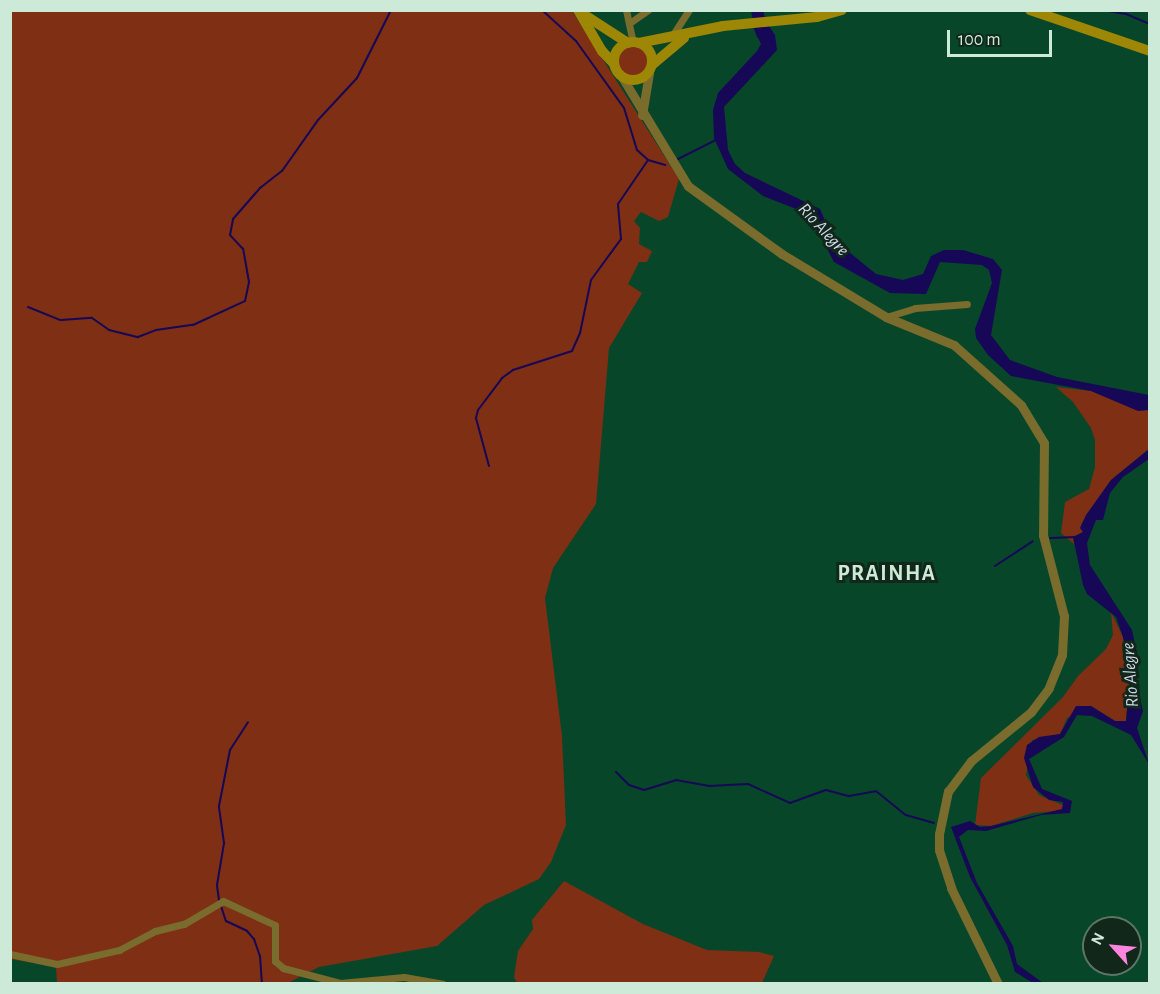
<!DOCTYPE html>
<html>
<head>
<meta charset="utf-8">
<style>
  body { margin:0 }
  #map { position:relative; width:1160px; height:994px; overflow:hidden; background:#08462a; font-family:"Alegreya Sans",sans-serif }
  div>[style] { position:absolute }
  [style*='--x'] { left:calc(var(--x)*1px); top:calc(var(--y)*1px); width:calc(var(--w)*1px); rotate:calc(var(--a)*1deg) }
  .green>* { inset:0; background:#7e2f14 }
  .round { border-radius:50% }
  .water>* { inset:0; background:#160757 }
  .stream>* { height:2px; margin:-1px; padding:0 1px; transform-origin:1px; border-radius:1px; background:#160757 }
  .river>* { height:12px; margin:-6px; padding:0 6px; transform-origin:6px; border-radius:6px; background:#160757 }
  .minor>* { height:7px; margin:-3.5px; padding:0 3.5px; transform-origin:3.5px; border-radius:3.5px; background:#796c2d }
  .tertiary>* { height:9px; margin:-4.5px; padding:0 4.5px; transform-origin:4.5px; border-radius:4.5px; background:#796c2d }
  .secondary>* { height:10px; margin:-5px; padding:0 5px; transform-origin:5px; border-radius:5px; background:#9d8704 }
  .secondary>.ring { margin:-5px; padding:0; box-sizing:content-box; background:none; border:10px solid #9d8704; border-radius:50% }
  span { translate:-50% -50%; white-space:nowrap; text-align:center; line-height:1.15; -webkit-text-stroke:6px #10271a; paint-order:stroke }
  .water-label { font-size:18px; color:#d3d7ee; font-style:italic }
  .district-label { font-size:22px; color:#cde9d7; font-weight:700; letter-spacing:1.5px }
  .frame { position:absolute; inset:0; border:12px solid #cde9d7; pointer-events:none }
  .north { position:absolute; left:1082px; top:916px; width:60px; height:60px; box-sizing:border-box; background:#10271a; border:2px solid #5c7566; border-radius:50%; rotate:297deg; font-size:16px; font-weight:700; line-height:24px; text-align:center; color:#cde9d7 }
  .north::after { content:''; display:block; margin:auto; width:21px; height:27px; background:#fe85df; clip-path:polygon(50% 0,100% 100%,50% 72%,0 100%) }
  .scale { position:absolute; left:947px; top:30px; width:105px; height:27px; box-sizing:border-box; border:3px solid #cde9d7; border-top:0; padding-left:8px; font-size:18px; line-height:21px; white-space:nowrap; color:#cde9d7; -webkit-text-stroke:4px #10271a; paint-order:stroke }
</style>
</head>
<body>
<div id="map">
  <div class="green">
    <i style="clip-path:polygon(10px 11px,572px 11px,679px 179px,668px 217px,659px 221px,641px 212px,634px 221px,640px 228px,639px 244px,652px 251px,647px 262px,639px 262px,628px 284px,642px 293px,609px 348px,596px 504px,553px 568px,545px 598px,562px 736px,566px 825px,551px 862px,539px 879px,484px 905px,437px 946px,319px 967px,286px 984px,57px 983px,56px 967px,11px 959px)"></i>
    <i class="round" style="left:617px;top:45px;width:32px;height:32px"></i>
    <i style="clip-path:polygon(1056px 387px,1091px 391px,1138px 410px,1149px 410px,1149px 449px,1111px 480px,1081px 525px,1083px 532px,1073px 537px,1074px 544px,1061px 533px,1065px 502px,1089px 489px,1095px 467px,1095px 440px,1091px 428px,1073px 402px)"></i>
    <i style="clip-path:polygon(1111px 612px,1123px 637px,1130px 674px,1126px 721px,1115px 721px,1091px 706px,1067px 718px,1060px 734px,1032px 740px,1026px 775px,1039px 795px,1065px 806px,1059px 811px,1033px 813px,991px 826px,975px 825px,981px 778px,1063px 697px,1078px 676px,1106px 649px,1113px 635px)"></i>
    <i style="clip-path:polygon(564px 881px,643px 924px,707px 950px,759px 952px,774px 956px,762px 983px,517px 983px,514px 977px,518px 951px,533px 929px,532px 920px)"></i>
  </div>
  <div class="water">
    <i style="clip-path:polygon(769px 26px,775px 35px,777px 50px,724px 107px,728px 150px,735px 164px,745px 173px,820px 209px,833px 239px,876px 274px,903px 280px,923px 274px,931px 256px,944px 250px,963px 250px,993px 259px,1002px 270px,991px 335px,1010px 360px,1057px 377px,1149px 395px,1149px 410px,1138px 411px,1091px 391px,1011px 376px,988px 355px,976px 338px,975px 329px,992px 283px,989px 270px,982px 265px,940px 262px,926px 294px,890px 293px,834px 262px,809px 214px,763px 196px,728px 169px,714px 138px,713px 110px,718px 93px,757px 51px,761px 44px,753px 27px)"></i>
    <i style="clip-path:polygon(1149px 449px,1149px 459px,1123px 477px,1110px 493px,1103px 520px,1096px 520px,1087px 543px,1090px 565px,1132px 630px,1138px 658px,1136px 681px,1143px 711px,1137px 728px,1149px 764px,1131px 735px,1092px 716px,1077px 715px,1064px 737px,1029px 759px,1042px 789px,1072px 801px,1070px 813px,1041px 815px,986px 831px,968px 830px,959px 837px,977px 883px,1013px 946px,1017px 964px,1043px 983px,1033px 983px,1015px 972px,1007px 945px,970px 877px,951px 827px,970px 821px,980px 827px,991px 826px,1062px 809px,1063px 802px,1049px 800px,1033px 787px,1024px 758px,1027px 745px,1039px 737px,1060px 734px,1076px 706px,1091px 706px,1115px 721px,1126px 721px,1130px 674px,1123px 637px,1116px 617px,1087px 594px,1083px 585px,1073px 537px,1083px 532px,1080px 528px,1086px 515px,1111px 480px)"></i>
  </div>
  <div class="stream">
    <i style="--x:542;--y:10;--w:46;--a:42.4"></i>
    <i style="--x:576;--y:41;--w:82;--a:54.4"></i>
    <i style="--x:624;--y:108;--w:44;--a:72.8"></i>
    <i style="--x:637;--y:150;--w:15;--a:42"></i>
    <i style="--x:648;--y:160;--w:18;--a:16"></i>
    <i style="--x:1103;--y:10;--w:23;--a:10"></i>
    <i style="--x:1126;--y:14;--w:26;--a:23"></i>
    <i style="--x:678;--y:159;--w:42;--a:-26.6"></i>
    <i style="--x:28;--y:307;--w:35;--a:22"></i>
    <i style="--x:61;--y:320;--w:31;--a:-4"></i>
    <i style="--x:92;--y:318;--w:21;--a:35"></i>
    <i style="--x:109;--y:330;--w:30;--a:14"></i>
    <i style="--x:138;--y:337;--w:19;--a:-21"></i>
    <i style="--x:156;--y:330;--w:37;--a:-8"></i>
    <i style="--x:193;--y:325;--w:57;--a:-24.8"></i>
    <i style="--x:245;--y:301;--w:19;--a:-78"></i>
    <i style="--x:249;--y:282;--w:34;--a:-100"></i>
    <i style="--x:243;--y:249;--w:19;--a:-133"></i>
    <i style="--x:230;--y:235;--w:16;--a:-79"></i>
    <i style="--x:233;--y:219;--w:41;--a:-48.9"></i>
    <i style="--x:260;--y:188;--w:28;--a:-38"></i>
    <i style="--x:282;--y:171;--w:62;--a:-54.8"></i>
    <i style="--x:318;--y:120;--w:57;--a:-47.1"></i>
    <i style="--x:357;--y:78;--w:76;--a:-63.4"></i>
    <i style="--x:489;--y:466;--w:50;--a:-105.2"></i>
    <i style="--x:476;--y:418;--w:8;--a:-76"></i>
    <i style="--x:478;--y:410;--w:40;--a:-53"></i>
    <i style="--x:502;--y:378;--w:14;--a:-36"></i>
    <i style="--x:513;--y:370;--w:62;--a:-17.9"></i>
    <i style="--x:572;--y:351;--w:20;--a:-66"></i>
    <i style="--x:580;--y:333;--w:54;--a:-78.3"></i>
    <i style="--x:591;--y:280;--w:51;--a:-53.8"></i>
    <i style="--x:621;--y:239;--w:35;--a:-95"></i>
    <i style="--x:618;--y:204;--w:53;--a:-55.7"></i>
    <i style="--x:1050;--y:538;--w:27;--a:-2"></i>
    <i style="--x:995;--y:566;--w:45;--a:-33.3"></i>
    <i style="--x:616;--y:772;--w:18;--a:45"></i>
    <i style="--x:629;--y:785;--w:16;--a:18"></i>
    <i style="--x:644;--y:790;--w:34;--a:-17"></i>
    <i style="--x:676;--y:780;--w:34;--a:10"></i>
    <i style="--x:709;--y:786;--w:39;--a:-3"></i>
    <i style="--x:748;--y:784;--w:46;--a:24.3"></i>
    <i style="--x:790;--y:803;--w:38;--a:-20"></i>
    <i style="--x:826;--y:790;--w:24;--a:15"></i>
    <i style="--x:849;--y:796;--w:27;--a:-10"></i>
    <i style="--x:876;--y:791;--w:38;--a:39"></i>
    <i style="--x:906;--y:815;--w:29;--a:16"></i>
    <i style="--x:219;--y:900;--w:15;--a:-98"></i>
    <i style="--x:217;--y:885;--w:43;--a:-80.5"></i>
    <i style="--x:224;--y:843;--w:37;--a:-98"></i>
    <i style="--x:219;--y:806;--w:57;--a:-78.9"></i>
    <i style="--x:230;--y:750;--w:33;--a:-57"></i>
    <i style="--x:221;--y:906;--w:16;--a:72"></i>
    <i style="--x:226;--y:921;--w:23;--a:25"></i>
    <i style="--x:247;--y:931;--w:11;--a:49"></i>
    <i style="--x:254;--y:939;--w:18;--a:71"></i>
    <i style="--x:260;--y:956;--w:28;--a:86"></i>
  </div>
  <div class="river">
    <i style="--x:757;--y:10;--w:24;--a:78"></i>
  </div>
  <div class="minor">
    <i style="--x:626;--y:10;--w:33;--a:78"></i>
    <i style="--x:631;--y:22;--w:21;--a:-35"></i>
    <i style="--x:672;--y:36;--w:31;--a:-57"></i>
    <i style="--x:886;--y:317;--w:30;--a:-17"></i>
    <i style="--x:915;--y:308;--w:52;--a:-4.4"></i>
    <i style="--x:10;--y:954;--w:48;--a:12"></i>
    <i style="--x:57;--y:964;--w:64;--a:-12.7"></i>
    <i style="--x:119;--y:950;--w:41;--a:-27.8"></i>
    <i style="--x:155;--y:931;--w:30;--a:-14"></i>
    <i style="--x:184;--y:924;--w:45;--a:-30.5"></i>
    <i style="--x:223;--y:901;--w:57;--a:24.8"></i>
    <i style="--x:275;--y:925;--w:36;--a:90"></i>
    <i style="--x:275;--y:961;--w:11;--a:41"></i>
    <i style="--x:283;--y:968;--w:59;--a:14.7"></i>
    <i style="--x:340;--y:983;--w:64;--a:-5.4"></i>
    <i style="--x:404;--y:977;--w:39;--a:10"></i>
  </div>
  <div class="tertiary">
    <i style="--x:622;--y:77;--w:127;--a:58.8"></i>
    <i style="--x:688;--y:186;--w:116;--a:35.9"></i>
    <i style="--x:782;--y:254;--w:122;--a:31.2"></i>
    <i style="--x:886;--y:317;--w:74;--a:22.4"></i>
    <i style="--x:954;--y:345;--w:90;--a:41.8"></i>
    <i style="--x:1021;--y:405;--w:44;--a:58.8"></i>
    <i style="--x:1044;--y:443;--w:92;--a:90.6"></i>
    <i style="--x:1043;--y:535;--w:84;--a:75.5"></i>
    <i style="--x:1064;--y:616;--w:39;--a:93"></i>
    <i style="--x:1062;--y:655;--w:35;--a:112"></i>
    <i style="--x:1049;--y:688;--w:30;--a:127"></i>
    <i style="--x:1031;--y:712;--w:77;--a:140.8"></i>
    <i style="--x:971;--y:761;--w:38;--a:127"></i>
    <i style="--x:948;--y:791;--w:44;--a:101.8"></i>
    <i style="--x:939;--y:834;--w:16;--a:90"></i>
    <i style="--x:939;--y:850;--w:40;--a:72"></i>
    <i style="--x:951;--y:888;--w:107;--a:63.9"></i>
    <i style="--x:642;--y:115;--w:43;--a:-80.5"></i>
  </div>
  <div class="secondary">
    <i style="--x:578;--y:10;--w:48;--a:59.7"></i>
    <i style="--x:602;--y:51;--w:18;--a:47"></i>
    <i style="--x:1030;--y:10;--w:127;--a:18.9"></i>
    <i style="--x:580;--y:12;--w:57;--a:32.9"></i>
    <i class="ring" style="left:614px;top:42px;width:28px;height:28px"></i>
    <i style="--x:639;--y:43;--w:86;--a:-11.4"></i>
    <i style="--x:723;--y:26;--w:94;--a:-5.5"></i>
    <i style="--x:817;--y:17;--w:26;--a:-16"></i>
    <i style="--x:652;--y:65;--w:42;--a:-40.2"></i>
  </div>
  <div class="water-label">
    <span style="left:823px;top:230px;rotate:47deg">Rio Alegre</span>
    <span style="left:1131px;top:675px;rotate:-94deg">Rio Alegre</span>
  </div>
  <div class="district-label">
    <span style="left:887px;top:574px">PRAINHA</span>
  </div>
  <div class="frame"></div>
  <div class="north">N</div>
  <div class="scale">100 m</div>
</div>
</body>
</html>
